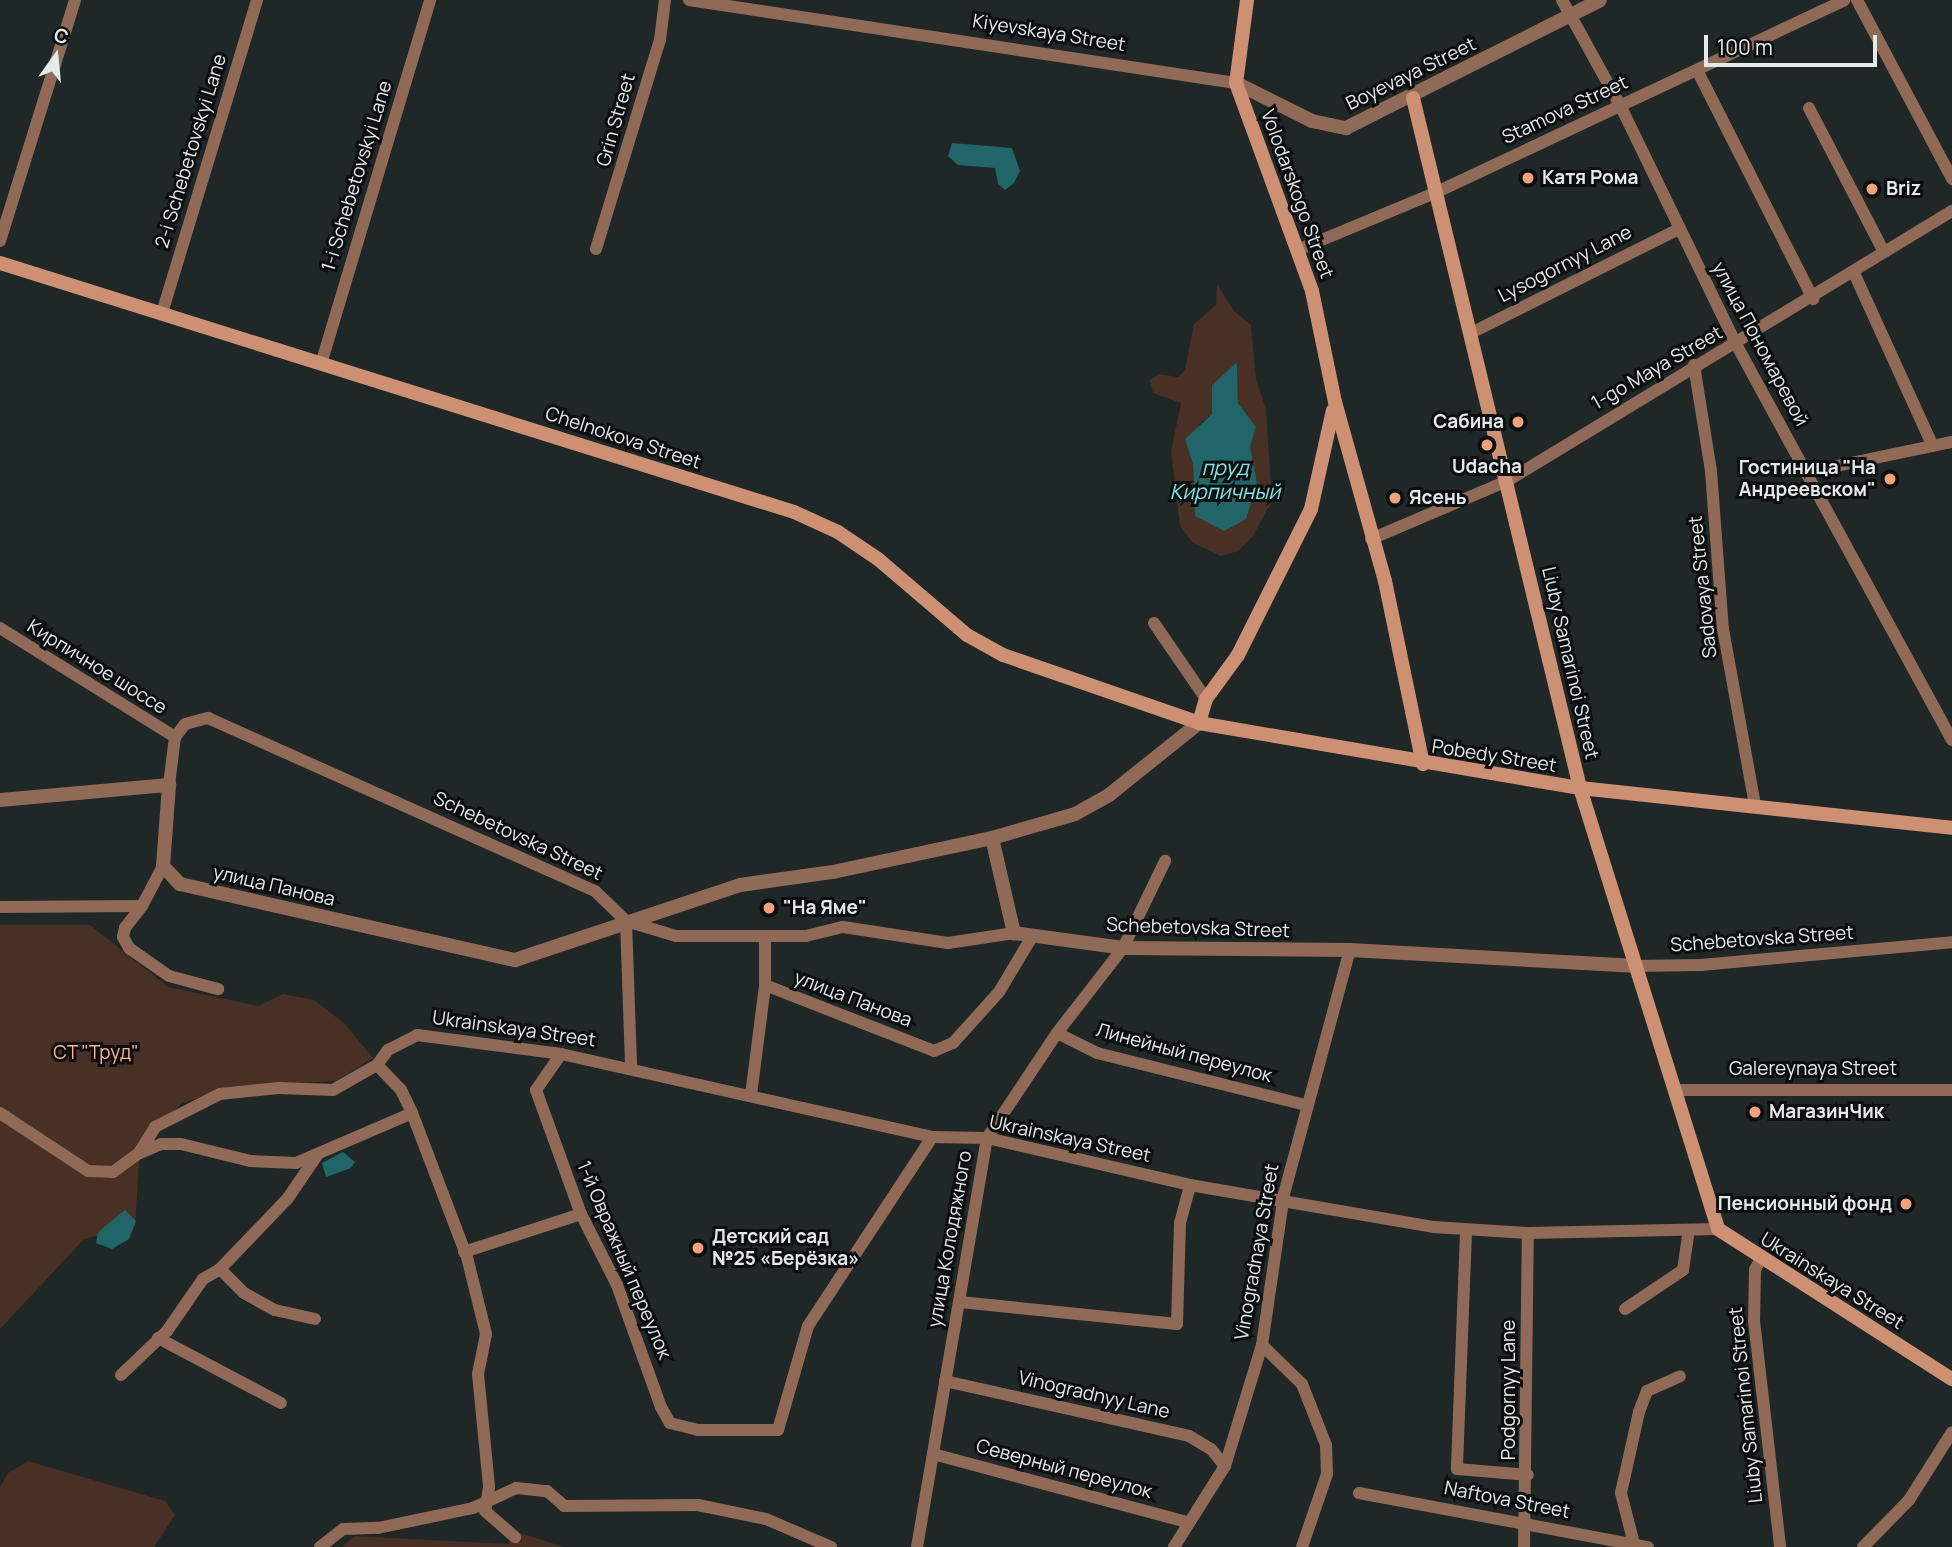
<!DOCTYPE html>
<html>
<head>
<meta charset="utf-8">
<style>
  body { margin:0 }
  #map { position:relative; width:1952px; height:1547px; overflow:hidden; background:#1f2727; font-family:Manrope,sans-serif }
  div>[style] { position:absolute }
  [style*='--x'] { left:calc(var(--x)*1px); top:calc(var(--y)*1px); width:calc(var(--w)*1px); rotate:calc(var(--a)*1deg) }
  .green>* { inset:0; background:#493024 }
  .water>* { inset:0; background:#206668 }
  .minor>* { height:12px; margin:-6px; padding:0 6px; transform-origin:6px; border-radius:6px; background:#916a57 }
  .tertiary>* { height:14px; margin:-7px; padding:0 7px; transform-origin:7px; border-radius:7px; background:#916a57 }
  .secondary>* { height:14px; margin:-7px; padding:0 7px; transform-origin:7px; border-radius:7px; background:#ce9072 }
  .dots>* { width:19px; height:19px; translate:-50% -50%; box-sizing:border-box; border:4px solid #0c0f0f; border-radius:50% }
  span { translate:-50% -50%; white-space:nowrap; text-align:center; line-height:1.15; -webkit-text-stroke:6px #0c0f0f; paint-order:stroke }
  .street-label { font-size:19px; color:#e4e9e9 }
  .poi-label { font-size:19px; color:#e4e9e9; font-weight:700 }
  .left { translate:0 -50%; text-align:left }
  .right { translate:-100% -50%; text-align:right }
  .park-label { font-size:19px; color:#fdb491 }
  .water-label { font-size:21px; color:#7ce5e7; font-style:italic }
  .north { position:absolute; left:21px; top:21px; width:70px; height:70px; -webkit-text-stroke:5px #0c0f0f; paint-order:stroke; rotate:15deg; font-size:19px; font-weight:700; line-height:28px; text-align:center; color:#e4e9e9 }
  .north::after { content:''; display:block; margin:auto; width:24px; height:32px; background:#e4e9e9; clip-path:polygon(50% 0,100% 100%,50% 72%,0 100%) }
  .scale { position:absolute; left:1704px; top:35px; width:173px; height:32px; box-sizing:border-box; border:4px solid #e4e9e9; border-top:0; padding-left:9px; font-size:21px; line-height:24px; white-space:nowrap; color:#e4e9e9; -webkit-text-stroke:5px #0c0f0f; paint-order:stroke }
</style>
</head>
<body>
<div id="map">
  <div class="green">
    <i style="clip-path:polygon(evenodd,1217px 284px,1234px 311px,1251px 325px,1256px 379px,1266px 409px,1272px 501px,1253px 536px,1238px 551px,1221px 556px,1193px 543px,1180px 526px,1171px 451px,1181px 403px,1153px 393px,1150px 380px,1159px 374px,1178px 377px,1185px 370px,1194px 324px,1216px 305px,1217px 284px,1237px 362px,1238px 403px,1256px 427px,1250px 447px,1257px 483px,1195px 516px,1193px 464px,1199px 424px,1212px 414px,1212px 385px,1237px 362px)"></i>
    <i style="clip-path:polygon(0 925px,90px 925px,168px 987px,258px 1006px,283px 994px,314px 1000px,345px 1024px,373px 1058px,336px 1081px,229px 1087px,181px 1104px,140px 1146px,135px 1226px,84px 1239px,0 1329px)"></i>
    <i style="clip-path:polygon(28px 1461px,165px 1501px,175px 1515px,154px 1547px,0 1547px,0 1487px,8px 1473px)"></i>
    <i style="clip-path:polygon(517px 1532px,564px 1547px,343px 1547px,354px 1536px,508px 1544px)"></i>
  </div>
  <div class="water">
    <i style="clip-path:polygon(952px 143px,1012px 148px,1020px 171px,1014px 183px,1005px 190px,998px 184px,995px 168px,958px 165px,948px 156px)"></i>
    <i style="clip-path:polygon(1237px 362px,1238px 403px,1256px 427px,1250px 447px,1257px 483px,1246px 519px,1224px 531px,1195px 516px,1193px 464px,1185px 439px,1212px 414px,1212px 385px)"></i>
    <i style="clip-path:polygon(343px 1152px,355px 1162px,351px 1168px,326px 1177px,322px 1163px)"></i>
    <i style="clip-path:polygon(125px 1210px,136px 1221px,129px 1239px,112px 1249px,96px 1243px,98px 1232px)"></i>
  </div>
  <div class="minor">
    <i style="--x:689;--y:0;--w:553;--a:8.63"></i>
    <i style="--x:1562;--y:0;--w:120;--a:61.1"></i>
    <i style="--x:1620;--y:105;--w:266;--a:64.1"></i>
    <i style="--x:1736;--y:344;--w:451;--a:61.4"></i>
    <i style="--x:1857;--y:0;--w:203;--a:62"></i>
    <i style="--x:1697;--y:70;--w:257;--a:63.1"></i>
    <i style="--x:1809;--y:108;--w:162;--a:62.5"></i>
    <i style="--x:0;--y:241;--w:252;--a:-72.7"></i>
    <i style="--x:596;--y:249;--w:219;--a:-73"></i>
    <i style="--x:660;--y:40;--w:40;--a:-82.9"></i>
    <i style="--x:1300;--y:249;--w:151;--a:-22.6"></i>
    <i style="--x:1439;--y:191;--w:448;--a:-25.2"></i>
    <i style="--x:1854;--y:273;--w:190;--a:65.5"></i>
    <i style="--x:162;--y:313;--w:327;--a:-73.1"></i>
    <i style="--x:1471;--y:333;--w:230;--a:-26.6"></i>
    <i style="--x:321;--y:364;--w:380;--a:-73.3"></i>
    <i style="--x:1694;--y:365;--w:107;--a:80.9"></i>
    <i style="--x:1711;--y:471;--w:158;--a:85.7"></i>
    <i style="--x:1723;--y:629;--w:179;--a:79.7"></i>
    <i style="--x:1808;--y:472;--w:147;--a:-11.8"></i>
    <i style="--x:1371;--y:539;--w:148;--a:-23.1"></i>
    <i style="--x:1507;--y:481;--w:521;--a:-31.25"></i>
    <i style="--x:1154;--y:623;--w:92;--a:55.6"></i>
    <i style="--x:0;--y:628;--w:206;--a:31.9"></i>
    <i style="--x:169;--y:785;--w:48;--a:-82.9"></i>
    <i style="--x:175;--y:737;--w:16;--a:-52"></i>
    <i style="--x:185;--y:724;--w:24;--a:-15"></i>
    <i style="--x:208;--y:718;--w:424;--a:24.1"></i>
    <i style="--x:595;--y:891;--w:43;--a:44.1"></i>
    <i style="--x:626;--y:921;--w:52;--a:16.7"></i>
    <i style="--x:676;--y:936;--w:130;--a:0"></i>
    <i style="--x:806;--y:936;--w:38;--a:-14"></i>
    <i style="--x:843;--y:927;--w:106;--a:8.7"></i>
    <i style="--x:948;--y:943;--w:67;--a:-8.6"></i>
    <i style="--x:142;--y:906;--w:28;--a:128"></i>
    <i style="--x:125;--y:928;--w:9;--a:103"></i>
    <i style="--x:123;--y:937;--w:13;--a:61"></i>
    <i style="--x:129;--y:948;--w:49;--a:35"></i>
    <i style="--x:169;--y:976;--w:51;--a:14.9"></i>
    <i style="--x:0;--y:907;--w:142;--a:-0.4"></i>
    <i style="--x:142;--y:906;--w:45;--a:-62.3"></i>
    <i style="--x:626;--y:921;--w:146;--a:88"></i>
    <i style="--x:765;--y:936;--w:49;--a:90"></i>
    <i style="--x:765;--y:985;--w:181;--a:21.3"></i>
    <i style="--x:934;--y:1051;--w:21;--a:-23"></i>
    <i style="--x:953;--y:1043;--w:69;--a:-48"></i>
    <i style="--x:999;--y:992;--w:66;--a:-59.2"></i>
    <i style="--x:1633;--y:966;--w:68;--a:-0.8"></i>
    <i style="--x:1701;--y:965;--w:252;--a:-5.2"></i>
    <i style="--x:1057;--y:1033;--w:45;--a:26.6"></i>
    <i style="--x:1097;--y:1053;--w:214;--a:14"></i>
    <i style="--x:561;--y:1054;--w:44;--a:124.8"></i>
    <i style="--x:536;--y:1090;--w:132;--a:70.1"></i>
    <i style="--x:581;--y:1214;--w:80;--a:63.1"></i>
    <i style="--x:617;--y:1285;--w:130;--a:70.2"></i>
    <i style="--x:661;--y:1407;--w:18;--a:61"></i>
    <i style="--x:670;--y:1423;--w:29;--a:14"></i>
    <i style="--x:698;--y:1430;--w:80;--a:0"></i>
    <i style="--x:778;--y:1430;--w:108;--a:-73.9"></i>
    <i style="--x:808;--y:1326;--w:226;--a:-56.7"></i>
    <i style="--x:377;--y:1065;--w:35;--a:46"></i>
    <i style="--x:401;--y:1090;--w:25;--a:64"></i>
    <i style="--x:412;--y:1113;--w:154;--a:69.1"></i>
    <i style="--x:467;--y:1257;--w:79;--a:76.1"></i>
    <i style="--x:486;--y:1334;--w:41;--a:101.3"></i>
    <i style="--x:478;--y:1374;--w:114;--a:84.4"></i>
    <i style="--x:489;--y:1487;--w:24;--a:99"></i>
    <i style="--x:485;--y:1511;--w:40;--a:41"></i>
    <i style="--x:1674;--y:1090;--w:278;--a:0"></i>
    <i style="--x:751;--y:1095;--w:111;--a:-82.7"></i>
    <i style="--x:0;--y:1113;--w:105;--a:33.4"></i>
    <i style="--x:88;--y:1171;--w:25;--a:2"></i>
    <i style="--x:113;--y:1172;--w:32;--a:-36"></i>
    <i style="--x:139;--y:1153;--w:31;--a:-58"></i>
    <i style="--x:155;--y:1127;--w:73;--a:-26.9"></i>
    <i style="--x:220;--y:1094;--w:59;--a:-5.8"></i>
    <i style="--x:279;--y:1088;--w:54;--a:2.1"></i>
    <i style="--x:333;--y:1090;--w:51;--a:-29.6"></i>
    <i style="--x:377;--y:1065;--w:19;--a:-54"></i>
    <i style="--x:388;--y:1050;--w:33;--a:-27"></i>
    <i style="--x:417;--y:1035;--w:145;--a:7.5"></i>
    <i style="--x:561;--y:1054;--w:380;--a:12.6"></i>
    <i style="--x:932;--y:1137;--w:55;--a:1"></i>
    <i style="--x:987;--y:1138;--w:208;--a:13"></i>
    <i style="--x:1190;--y:1185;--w:248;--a:9.8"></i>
    <i style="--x:1434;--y:1227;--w:94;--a:3.7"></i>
    <i style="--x:1528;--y:1233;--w:190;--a:-1.2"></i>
    <i style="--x:140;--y:1153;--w:23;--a:-23"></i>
    <i style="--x:161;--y:1144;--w:20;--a:0"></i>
    <i style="--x:181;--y:1144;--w:72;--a:13.7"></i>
    <i style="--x:251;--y:1161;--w:45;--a:2.5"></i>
    <i style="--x:296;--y:1163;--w:126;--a:-23.3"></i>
    <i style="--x:1466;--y:1232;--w:237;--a:92.2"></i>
    <i style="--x:1457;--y:1469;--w:71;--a:4.8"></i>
    <i style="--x:464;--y:1252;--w:123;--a:-18"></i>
    <i style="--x:1760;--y:1260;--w:11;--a:117"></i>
    <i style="--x:1755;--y:1270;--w:51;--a:91.1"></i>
    <i style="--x:1754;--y:1321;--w:227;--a:83.4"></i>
    <i style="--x:220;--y:1269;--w:34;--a:45"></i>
    <i style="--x:244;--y:1293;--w:35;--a:29"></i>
    <i style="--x:275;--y:1310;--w:41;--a:12.7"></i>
    <i style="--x:960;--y:1302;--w:218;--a:5.8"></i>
    <i style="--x:1177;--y:1324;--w:101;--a:-88.3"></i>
    <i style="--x:1180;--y:1223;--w:39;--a:-75"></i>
    <i style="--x:1625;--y:1309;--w:70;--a:-33.9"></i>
    <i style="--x:1683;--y:1270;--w:40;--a:-81.5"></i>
    <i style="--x:158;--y:1338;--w:139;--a:27.9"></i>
    <i style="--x:1262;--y:1345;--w:56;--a:44.3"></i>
    <i style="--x:1302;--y:1384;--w:66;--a:68.5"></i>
    <i style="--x:1326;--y:1445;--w:29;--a:88"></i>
    <i style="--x:1327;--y:1474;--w:77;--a:108.9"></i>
    <i style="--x:121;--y:1375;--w:64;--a:-43.7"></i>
    <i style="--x:167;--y:1331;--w:63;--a:-55.3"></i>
    <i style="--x:203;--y:1279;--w:20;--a:-30"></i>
    <i style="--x:220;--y:1269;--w:98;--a:-46.2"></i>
    <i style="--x:288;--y:1198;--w:53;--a:-55.7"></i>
    <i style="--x:945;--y:1381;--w:250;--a:12.7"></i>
    <i style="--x:1189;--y:1436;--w:26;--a:31"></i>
    <i style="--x:1211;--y:1449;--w:22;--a:51"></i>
    <i style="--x:933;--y:1454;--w:262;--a:15"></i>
    <i style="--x:1359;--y:1493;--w:294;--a:10.6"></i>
    <i style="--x:1634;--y:1544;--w:53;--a:-104.3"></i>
    <i style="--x:1621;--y:1493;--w:83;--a:-77.5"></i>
    <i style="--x:1639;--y:1412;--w:22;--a:-69"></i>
    <i style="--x:1647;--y:1391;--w:36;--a:-24"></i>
    <i style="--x:320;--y:1547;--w:29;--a:-38"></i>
    <i style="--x:343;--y:1529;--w:35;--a:-2"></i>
    <i style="--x:378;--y:1528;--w:97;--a:-11.9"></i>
    <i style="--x:473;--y:1508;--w:47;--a:-24.9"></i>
    <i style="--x:516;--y:1488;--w:31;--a:6"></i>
    <i style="--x:547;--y:1491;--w:23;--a:41"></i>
    <i style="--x:564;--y:1506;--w:134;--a:-0.4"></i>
    <i style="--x:698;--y:1505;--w:69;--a:11.6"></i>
    <i style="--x:766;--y:1519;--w:71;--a:23.3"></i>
    <i style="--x:917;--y:1547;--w:415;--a:-80.3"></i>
    <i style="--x:987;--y:1138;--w:126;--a:-56.3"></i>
    <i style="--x:1057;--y:1033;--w:108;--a:-52.2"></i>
    <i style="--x:1123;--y:948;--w:97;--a:-64.2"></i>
    <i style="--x:1174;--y:1547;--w:96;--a:-57.8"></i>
    <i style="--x:1225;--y:1466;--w:127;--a:-73"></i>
    <i style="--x:1262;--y:1345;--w:153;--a:-81.7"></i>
    <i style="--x:1284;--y:1194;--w:253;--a:-74.9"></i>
    <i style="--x:1524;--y:1547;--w:314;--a:-89.3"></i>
    <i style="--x:1863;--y:1547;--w:66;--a:-45.6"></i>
    <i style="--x:1909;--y:1500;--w:80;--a:-57.7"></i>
  </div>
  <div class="tertiary">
    <i style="--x:1236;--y:83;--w:85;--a:26.6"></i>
    <i style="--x:1312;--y:121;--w:35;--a:12"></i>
    <i style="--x:1346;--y:128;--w:284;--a:-26.7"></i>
    <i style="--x:0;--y:800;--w:170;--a:-5.1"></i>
    <i style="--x:169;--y:785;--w:81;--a:94.2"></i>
    <i style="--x:163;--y:866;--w:25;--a:47"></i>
    <i style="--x:180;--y:884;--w:344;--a:12.8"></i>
    <i style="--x:515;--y:960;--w:237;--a:-18.4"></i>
    <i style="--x:740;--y:885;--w:94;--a:-8"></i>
    <i style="--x:833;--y:872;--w:163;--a:-12.1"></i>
    <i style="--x:992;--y:838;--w:86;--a:-16.1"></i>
    <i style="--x:1075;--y:814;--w:39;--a:-29"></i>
    <i style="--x:1109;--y:795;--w:115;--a:-38.7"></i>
    <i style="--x:992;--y:838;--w:98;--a:77"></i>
    <i style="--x:1014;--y:933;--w:110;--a:7.8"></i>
    <i style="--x:1123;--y:948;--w:227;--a:0.5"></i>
    <i style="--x:1350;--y:950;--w:283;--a:3.2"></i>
  </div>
  <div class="secondary">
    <i style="--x:1247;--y:0;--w:84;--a:97.5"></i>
    <i style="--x:1236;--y:83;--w:221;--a:69.9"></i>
    <i style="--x:1312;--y:291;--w:113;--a:78.3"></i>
    <i style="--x:1335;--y:402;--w:186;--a:74.4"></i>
    <i style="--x:1385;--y:581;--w:187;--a:78.3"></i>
    <i style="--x:1413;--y:98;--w:710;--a:76.39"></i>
    <i style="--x:1580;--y:788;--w:462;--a:72.6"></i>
    <i style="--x:1718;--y:1229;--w:278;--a:32.7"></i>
    <i style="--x:0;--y:263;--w:832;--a:17.41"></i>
    <i style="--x:794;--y:512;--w:48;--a:24.4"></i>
    <i style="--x:838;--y:532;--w:48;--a:34"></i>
    <i style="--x:878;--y:559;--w:117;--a:40.5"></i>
    <i style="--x:967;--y:635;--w:41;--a:29.1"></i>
    <i style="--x:1003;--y:655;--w:207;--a:19.1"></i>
    <i style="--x:1199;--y:723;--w:387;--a:9.7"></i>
    <i style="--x:1580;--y:788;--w:374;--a:6.1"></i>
    <i style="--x:1199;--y:723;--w:25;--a:-74"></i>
    <i style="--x:1206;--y:699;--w:54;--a:-54"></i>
    <i style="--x:1238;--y:655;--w:163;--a:-63.4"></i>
    <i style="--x:1311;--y:509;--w:101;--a:-77.5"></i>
  </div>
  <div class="dots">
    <i style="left:1528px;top:178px;background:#f1a27b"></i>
    <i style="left:1872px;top:189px;background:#f1a27b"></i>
    <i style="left:1518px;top:422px;background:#f1a27b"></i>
    <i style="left:1487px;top:445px;background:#f1a27b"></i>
    <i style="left:1890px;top:479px;background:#f1a27b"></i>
    <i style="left:1395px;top:498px;background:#f1a27b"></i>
    <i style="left:769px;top:908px;background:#f1a27b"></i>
    <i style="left:1755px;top:1112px;background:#f1a27b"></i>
    <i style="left:1906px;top:1204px;background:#f1a27b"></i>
    <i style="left:698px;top:1248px;background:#f1a27b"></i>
  </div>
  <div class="street-label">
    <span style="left:1049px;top:33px;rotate:9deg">Kiyevskaya Street</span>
    <span style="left:1411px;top:74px;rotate:-26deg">Boyevaya Street</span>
    <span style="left:1565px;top:110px;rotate:-25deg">Stamova Street</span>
    <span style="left:616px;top:120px;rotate:-74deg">Grin Street</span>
    <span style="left:191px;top:151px;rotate:-73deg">2-i Schebetovskyi Lane</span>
    <span style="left:357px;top:176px;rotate:-73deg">1-i Schebetovskyi Lane</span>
    <span style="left:1297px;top:194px;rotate:70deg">Volodarskogo Street</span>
    <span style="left:1565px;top:264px;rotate:-27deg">Lysogornyy Lane</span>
    <span style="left:1760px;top:344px;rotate:62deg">улица Пономаревой</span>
    <span style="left:1657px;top:368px;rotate:-30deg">1-go Maya Street</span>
    <span style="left:623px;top:438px;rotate:18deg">Chelnokova Street</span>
    <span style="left:1703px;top:587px;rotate:-96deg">Sadovaya Street</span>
    <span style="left:1570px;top:663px;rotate:77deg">Liuby Samarinoi Street</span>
    <span style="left:97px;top:667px;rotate:32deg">Кирпичное шоссе</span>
    <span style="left:1494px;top:756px;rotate:9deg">Pobedy Street</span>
    <span style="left:518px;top:836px;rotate:25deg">Schebetovska Street</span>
    <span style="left:274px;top:886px;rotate:13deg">улица Панова</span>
    <span style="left:1198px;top:928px;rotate:2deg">Schebetovska Street</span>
    <span style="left:1762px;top:939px;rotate:-4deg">Schebetovska Street</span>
    <span style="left:853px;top:999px;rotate:21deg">улица Панова</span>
    <span style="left:514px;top:1029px;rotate:8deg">Ukrainskaya Street</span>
    <span style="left:1184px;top:1053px;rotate:15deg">Линейный переулок</span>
    <span style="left:1813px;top:1069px">Galereynaya Street</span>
    <span style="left:1070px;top:1139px;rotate:12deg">Ukrainskaya Street</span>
    <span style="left:950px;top:1239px;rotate:-80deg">улица Колодяжного</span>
    <span style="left:1257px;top:1252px;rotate:-80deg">Vinogradnaya Street</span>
    <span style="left:624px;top:1260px;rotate:67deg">1-й Овражный переулок</span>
    <span style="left:1832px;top:1281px;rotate:32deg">Ukrainskaya Street</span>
    <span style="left:1509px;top:1390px;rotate:-90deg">Podgornyy Lane</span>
    <span style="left:1094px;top:1395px;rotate:13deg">Vinogradnyy Lane</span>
    <span style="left:1746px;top:1405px;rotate:-96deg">Liuby Samarinoi Street</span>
    <span style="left:1064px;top:1469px;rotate:15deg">Северный переулок</span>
    <span style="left:1507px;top:1500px;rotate:11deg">Naftova Street</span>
  </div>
  <div class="poi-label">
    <span class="left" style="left:1542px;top:178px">Катя Рома</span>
    <span class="left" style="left:1886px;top:189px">Briz</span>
    <span class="right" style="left:1504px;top:422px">Сабина</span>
    <span style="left:1487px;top:467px">Udacha</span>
    <span class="right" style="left:1876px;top:479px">Гостиница "На<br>Андреевском"</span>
    <span class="left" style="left:1409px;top:498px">Ясень</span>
    <span class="left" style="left:783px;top:908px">"На Яме"</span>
    <span class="left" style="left:1769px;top:1112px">МагазинЧик</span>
    <span class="right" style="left:1892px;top:1204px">Пенсионный фонд</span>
    <span class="left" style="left:712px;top:1248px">Детский сад<br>№25 «Берёзка»</span>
  </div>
  <div class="park-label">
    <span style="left:96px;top:1053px">СТ "Труд"</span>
  </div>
  <div class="water-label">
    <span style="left:1225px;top:479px">пруд<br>Кирпичный</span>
  </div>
  <div class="north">С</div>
  <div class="scale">100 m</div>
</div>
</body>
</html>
